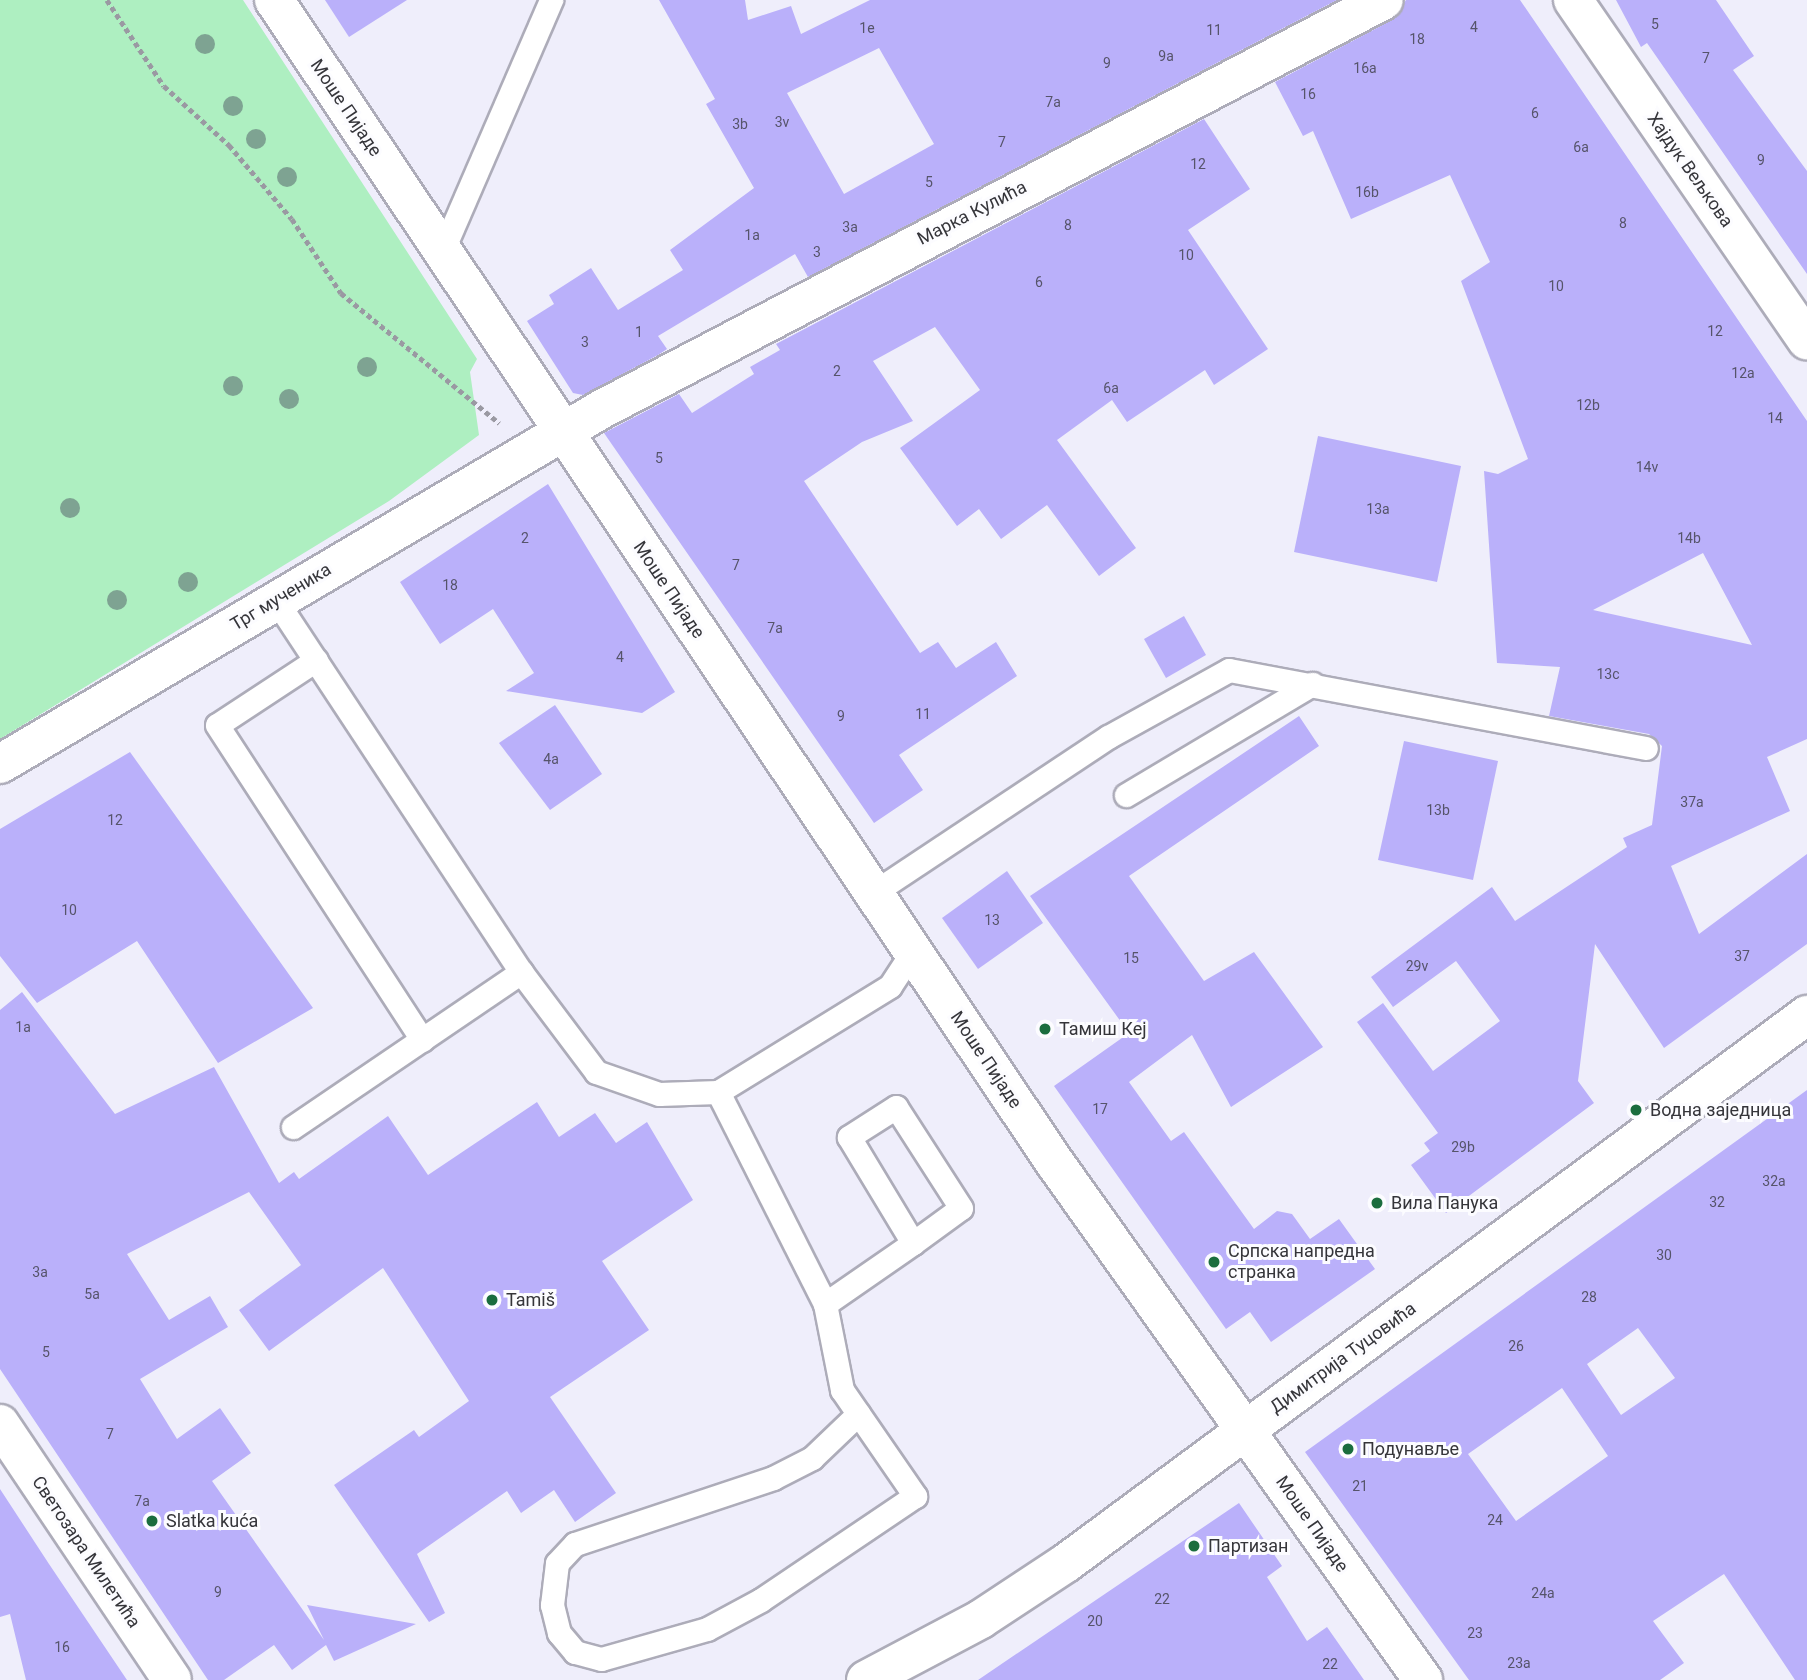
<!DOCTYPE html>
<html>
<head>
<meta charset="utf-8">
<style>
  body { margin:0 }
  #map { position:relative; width:1807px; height:1680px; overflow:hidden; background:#efeefb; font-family:Roboto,sans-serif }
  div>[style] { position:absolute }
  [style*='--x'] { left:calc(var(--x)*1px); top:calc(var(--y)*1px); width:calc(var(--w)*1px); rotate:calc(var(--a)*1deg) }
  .green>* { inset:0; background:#aeefc1 }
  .building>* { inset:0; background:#bab0fa }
  .path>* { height:4.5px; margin-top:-2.25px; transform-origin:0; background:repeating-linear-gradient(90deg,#9a99a2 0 5px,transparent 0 8.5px) }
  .roads { filter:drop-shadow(2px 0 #adacb9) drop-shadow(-2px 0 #adacb9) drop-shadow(0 2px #adacb9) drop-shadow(0 -2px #adacb9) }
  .lane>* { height:23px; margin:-11.5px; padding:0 11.5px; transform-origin:11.5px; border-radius:11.5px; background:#fff }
  .street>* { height:38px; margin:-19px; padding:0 19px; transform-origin:19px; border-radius:19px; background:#fff }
  .secondary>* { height:38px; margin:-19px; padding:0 19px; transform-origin:19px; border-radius:19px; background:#fff }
  .trees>* { width:20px; height:20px; margin:-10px; border-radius:50%; background:#7ea392 }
  .dots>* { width:19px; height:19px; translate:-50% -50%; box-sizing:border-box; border:4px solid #fcfcff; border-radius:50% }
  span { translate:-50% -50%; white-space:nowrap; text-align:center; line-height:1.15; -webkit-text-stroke:6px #fcfcff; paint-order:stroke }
  .number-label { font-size:14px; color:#56546a }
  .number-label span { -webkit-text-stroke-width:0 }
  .street-label { font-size:18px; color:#35353a }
  .poi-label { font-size:18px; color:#35353a }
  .left { translate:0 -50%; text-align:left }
</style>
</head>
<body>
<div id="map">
  <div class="green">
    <i style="clip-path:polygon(0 0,243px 0,477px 359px,470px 372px,479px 435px,389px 501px,0 739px)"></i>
  </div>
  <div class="building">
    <i style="clip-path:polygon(325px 0,407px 0,349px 37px)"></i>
    <i style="clip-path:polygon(evenodd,659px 0,745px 0,748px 20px,791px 6px,801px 34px,870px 0,1337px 0,808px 277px,795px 254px,658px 336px,667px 349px,658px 355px,583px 395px,573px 393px,527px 321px,554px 304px,549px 295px,591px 268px,618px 310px,683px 270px,670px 250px,754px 188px,706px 104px,715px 99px,659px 0,879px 48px,934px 144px,844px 194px,787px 93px,879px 48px)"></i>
    <i style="clip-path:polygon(evenodd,1406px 0,1520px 0,1807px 421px,1807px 739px,1767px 757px,1790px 811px,1671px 866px,1699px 934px,1807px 854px,1807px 944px,1664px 1048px,1595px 944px,1578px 1081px,1594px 1103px,1446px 1213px,1411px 1165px,1430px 1151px,1424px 1143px,1438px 1133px,1357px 1022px,1383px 1003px,1433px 1071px,1500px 1021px,1456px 961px,1393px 1007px,1371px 977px,1492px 887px,1515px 921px,1627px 847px,1623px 838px,1652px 825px,1662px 746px,1649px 734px,1549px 716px,1560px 667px,1497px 663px,1484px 471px,1498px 474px,1528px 459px,1461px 281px,1490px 262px,1450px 175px,1351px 219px,1313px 131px,1303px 136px,1275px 82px,1394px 19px,1406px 0,1703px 553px,1752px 645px,1593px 610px,1703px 553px)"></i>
    <i style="clip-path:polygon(1616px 0,1716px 0,1754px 56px,1733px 70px,1807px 171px,1807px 274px,1647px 43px,1641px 47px)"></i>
    <i style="clip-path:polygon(1204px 119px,1250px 189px,1188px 230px,1268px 349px,1214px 385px,1205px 370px,1127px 422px,1112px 400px,1057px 440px,1136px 548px,1099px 576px,1047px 505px,1001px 539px,979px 509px,957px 526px,900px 448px,980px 390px,935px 327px,873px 361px,913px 421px,862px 442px,804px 481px,920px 653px,938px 642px,956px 668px,996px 642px,1017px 676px,899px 755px,923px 790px,874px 823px,604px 433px,679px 394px,692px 413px,754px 374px,750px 367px,780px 350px,776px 344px)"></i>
    <i style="clip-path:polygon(1318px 436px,1461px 466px,1437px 582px,1294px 552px)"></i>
    <i style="clip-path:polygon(548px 484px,675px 692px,642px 713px,506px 691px,534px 673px,493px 609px,440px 644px,400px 582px)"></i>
    <i style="clip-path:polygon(1184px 616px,1206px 655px,1166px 678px,1144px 639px)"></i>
    <i style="clip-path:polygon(555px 705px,602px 774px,550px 810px,499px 743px)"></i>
    <i style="clip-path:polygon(1299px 716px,1319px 746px,1129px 876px,1204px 981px,1254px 952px,1323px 1047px,1231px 1107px,1192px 1035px,1129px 1082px,1171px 1141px,1184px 1132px,1254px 1229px,1277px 1211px,1292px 1214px,1310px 1239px,1339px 1219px,1375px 1269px,1271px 1342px,1250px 1312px,1226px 1329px,1054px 1086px,1129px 1033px,1030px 896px)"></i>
    <i style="clip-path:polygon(1404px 741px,1498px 761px,1473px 880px,1378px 860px)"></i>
    <i style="clip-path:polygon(130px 752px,313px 1008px,218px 1063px,137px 941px,37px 1003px,0 956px,0 829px)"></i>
    <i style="clip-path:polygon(1007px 871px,1043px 923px,978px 969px,942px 918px)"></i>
    <i style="clip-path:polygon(22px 992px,115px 1114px,214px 1067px,279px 1183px,294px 1172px,299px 1179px,388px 1116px,428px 1175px,537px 1102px,559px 1137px,595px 1113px,616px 1143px,647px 1122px,693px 1200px,602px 1261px,649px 1330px,550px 1397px,616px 1493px,575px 1522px,554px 1490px,521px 1513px,507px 1491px,417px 1554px,445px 1613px,429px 1622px,334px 1485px,414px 1430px,419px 1437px,469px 1401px,383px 1268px,269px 1351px,239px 1310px,301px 1265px,249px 1192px,127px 1254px,169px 1320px,210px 1296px,228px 1327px,140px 1379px,177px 1439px,220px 1408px,251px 1453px,212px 1481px,324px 1640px,307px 1605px,416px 1624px,334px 1661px,326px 1645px,292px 1670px,274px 1645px,224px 1680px,208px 1680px,0 1369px,0 1010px)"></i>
    <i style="clip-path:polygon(evenodd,1807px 1090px,1807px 1680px,1795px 1680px,1724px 1574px,1653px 1621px,1684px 1663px,1660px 1680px,1469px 1680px,1305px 1452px,1807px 1090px,1638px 1328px,1675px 1378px,1621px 1415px,1587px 1364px,1638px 1328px,1807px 1090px,1562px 1388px,1608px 1456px,1516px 1521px,1468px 1454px,1562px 1388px)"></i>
    <i style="clip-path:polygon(0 1489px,49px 1564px,127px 1680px,26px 1680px,10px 1614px,0 1617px)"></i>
    <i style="clip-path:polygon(1239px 1503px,1282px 1566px,1267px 1577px,1307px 1641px,1327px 1627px,1364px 1680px,978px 1680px)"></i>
  </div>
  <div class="path">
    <i style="--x:107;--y:0;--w:103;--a:56.5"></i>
    <i style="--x:164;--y:86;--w:88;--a:42.2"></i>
    <i style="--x:229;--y:145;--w:97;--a:49.6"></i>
    <i style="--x:292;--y:219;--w:89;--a:56.5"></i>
    <i style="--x:341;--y:293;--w:205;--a:39.4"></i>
  </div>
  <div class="roads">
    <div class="lane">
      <i style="--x:442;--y:252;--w:275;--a:-66.6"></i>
      <i style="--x:275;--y:599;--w:447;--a:56.6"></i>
      <i style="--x:521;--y:972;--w:125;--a:53.1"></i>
      <i style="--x:596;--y:1072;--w:67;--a:19.2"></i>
      <i style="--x:659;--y:1094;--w:59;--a:-1.9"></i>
      <i style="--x:718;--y:1092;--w:202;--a:-31.6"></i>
      <i style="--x:890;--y:986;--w:42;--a:-56.7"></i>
      <i style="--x:316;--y:660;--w:118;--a:146.7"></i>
      <i style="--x:217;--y:725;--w:376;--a:56.9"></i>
      <i style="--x:1126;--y:795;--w:217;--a:-30.8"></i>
      <i style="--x:873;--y:893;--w:282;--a:-33.6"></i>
      <i style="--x:1108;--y:737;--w:138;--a:-29"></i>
      <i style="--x:1229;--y:670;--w:424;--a:10.6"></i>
      <i style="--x:718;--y:1092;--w:237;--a:63.2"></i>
      <i style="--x:825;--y:1304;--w:88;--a:78.8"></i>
      <i style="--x:842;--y:1390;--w:129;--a:55.4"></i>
      <i style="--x:915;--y:1496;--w:186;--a:146"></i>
      <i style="--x:761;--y:1600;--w:61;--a:151.8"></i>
      <i style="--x:707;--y:1629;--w:110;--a:164.2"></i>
      <i style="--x:601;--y:1659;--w:27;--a:-165"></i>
      <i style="--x:575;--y:1652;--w:25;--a:-130"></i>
      <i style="--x:559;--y:1633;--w:29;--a:-104"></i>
      <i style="--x:552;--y:1605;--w:42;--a:-83.2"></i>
      <i style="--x:557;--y:1563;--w:26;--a:-47"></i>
      <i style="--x:575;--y:1544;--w:209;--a:-18.4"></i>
      <i style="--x:773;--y:1478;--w:44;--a:-27.1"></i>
      <i style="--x:812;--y:1458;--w:64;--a:-43.7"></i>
      <i style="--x:293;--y:1127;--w:276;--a:-34.2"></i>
      <i style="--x:825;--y:1304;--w:107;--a:-34.7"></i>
      <i style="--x:913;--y:1243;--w:59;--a:-36.1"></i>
      <i style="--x:961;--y:1208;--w:120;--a:-122.8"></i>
      <i style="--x:896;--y:1107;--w:56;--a:147.4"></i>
      <i style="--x:849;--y:1137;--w:124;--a:58.9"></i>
    </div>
    <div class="street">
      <i style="--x:1573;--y:0;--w:413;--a:55.5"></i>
      <i style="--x:0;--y:764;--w:699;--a:-30.53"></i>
      <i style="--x:602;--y:409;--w:882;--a:-27.61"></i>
      <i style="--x:0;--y:1424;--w:308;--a:56.1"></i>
    </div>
    <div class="secondary">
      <i style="--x:274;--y:0;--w:1401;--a:56.12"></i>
      <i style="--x:1055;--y:1163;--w:635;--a:54.56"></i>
      <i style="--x:866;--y:1680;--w:130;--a:-27.9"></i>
      <i style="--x:981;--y:1619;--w:102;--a:-33.4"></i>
      <i style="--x:1066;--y:1563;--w:922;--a:-36.48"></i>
    </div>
  </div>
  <div class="trees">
    <i style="left:205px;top:44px"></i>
    <i style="left:233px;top:106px"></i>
    <i style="left:256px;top:139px"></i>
    <i style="left:287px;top:177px"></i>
    <i style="left:367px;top:367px"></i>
    <i style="left:233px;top:386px"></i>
    <i style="left:289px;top:399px"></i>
    <i style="left:70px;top:508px"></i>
    <i style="left:188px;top:582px"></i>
    <i style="left:117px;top:600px"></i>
  </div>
  <div class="dots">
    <i style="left:1045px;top:1029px;background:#1b6d3e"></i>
    <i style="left:1636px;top:1110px;background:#1b6d3e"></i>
    <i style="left:1377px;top:1203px;background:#1b6d3e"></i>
    <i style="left:1214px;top:1262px;background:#1b6d3e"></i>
    <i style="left:492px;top:1300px;background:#1b6d3e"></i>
    <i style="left:1348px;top:1449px;background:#1b6d3e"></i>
    <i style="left:152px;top:1521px;background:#1b6d3e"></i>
    <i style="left:1194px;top:1546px;background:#1b6d3e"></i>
  </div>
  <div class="number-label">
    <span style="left:1655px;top:24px">5</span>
    <span style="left:1474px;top:27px">4</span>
    <span style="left:867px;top:28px">1e</span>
    <span style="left:1214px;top:30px">11</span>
    <span style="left:1417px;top:39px">18</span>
    <span style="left:1166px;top:56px">9a</span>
    <span style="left:1706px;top:58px">7</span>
    <span style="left:1107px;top:63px">9</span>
    <span style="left:1365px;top:68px">16a</span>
    <span style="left:1308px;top:94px">16</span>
    <span style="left:1053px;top:102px">7a</span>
    <span style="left:1535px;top:113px">6</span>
    <span style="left:782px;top:122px">3v</span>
    <span style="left:740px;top:124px">3b</span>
    <span style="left:1002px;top:142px">7</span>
    <span style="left:1581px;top:147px">6a</span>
    <span style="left:1761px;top:160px">9</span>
    <span style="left:1198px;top:164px">12</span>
    <span style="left:929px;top:182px">5</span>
    <span style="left:1367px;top:192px">16b</span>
    <span style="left:1623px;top:223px">8</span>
    <span style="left:1068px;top:225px">8</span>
    <span style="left:850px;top:227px">3a</span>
    <span style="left:752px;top:235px">1a</span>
    <span style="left:817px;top:252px">3</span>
    <span style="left:1186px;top:255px">10</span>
    <span style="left:1039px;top:282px">6</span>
    <span style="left:1556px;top:286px">10</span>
    <span style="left:1715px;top:331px">12</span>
    <span style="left:639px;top:332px">1</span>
    <span style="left:585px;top:342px">3</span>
    <span style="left:837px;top:371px">2</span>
    <span style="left:1743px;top:373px">12a</span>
    <span style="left:1111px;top:388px">6a</span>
    <span style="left:1588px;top:405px">12b</span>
    <span style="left:1775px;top:418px">14</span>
    <span style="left:659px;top:458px">5</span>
    <span style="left:1647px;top:467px">14v</span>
    <span style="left:1378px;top:509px">13a</span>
    <span style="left:525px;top:538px">2</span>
    <span style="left:1689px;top:538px">14b</span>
    <span style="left:736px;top:565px">7</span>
    <span style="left:450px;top:585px">18</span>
    <span style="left:775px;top:628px">7a</span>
    <span style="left:620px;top:657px">4</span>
    <span style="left:1608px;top:674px">13c</span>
    <span style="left:923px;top:714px">11</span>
    <span style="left:841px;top:716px">9</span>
    <span style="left:551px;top:759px">4a</span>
    <span style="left:1692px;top:802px">37a</span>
    <span style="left:1438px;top:810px">13b</span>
    <span style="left:115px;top:820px">12</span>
    <span style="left:69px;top:910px">10</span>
    <span style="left:992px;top:920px">13</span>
    <span style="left:1742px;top:956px">37</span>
    <span style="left:1131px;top:958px">15</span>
    <span style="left:1417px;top:966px">29v</span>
    <span style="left:23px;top:1027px">1a</span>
    <span style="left:1100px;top:1109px">17</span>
    <span style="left:1463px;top:1147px">29b</span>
    <span style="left:1774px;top:1181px">32a</span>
    <span style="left:1717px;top:1202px">32</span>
    <span style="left:1664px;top:1255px">30</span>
    <span style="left:40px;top:1272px">3a</span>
    <span style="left:92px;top:1294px">5a</span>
    <span style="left:1589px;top:1297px">28</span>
    <span style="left:1516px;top:1346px">26</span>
    <span style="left:46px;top:1352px">5</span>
    <span style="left:110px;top:1434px">7</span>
    <span style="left:1360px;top:1486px">21</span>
    <span style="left:142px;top:1501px">7a</span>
    <span style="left:1495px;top:1520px">24</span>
    <span style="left:218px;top:1592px">9</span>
    <span style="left:1543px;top:1593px">24a</span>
    <span style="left:1162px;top:1599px">22</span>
    <span style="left:1095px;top:1621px">20</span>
    <span style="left:1475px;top:1633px">23</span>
    <span style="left:62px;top:1647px">16</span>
    <span style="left:1519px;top:1663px">23a</span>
    <span style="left:1330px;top:1664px">22</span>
  </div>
  <div class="street-label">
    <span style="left:346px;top:108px;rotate:56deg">Моше Пијаде</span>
    <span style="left:1690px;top:170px;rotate:55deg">Хајдук Вељкова</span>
    <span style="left:972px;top:213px;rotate:-27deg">Марка Кулића</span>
    <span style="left:669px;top:590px;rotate:56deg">Моше Пијаде</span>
    <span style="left:281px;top:597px;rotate:-31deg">Трг мученика</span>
    <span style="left:986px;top:1060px;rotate:56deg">Моше Пијаде</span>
    <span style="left:1343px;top:1358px;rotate:-36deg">Димитрија Туцовића</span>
    <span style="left:1312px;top:1524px;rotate:55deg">Моше Пијаде</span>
    <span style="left:86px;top:1552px;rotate:56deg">Светозара Милетића</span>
  </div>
  <div class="poi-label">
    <span class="left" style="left:1059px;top:1029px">Тамиш Кеј</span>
    <span class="left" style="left:1650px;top:1110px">Водна заједница</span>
    <span class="left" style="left:1391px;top:1203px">Вила Панука</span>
    <span class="left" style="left:1228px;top:1262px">Српска напредна<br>странка</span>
    <span class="left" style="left:506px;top:1300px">Tamiš</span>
    <span class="left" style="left:1362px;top:1449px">Подунавље</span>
    <span class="left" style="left:166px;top:1521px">Slatka kuća</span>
    <span class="left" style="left:1208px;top:1546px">Партизан</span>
  </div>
</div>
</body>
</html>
